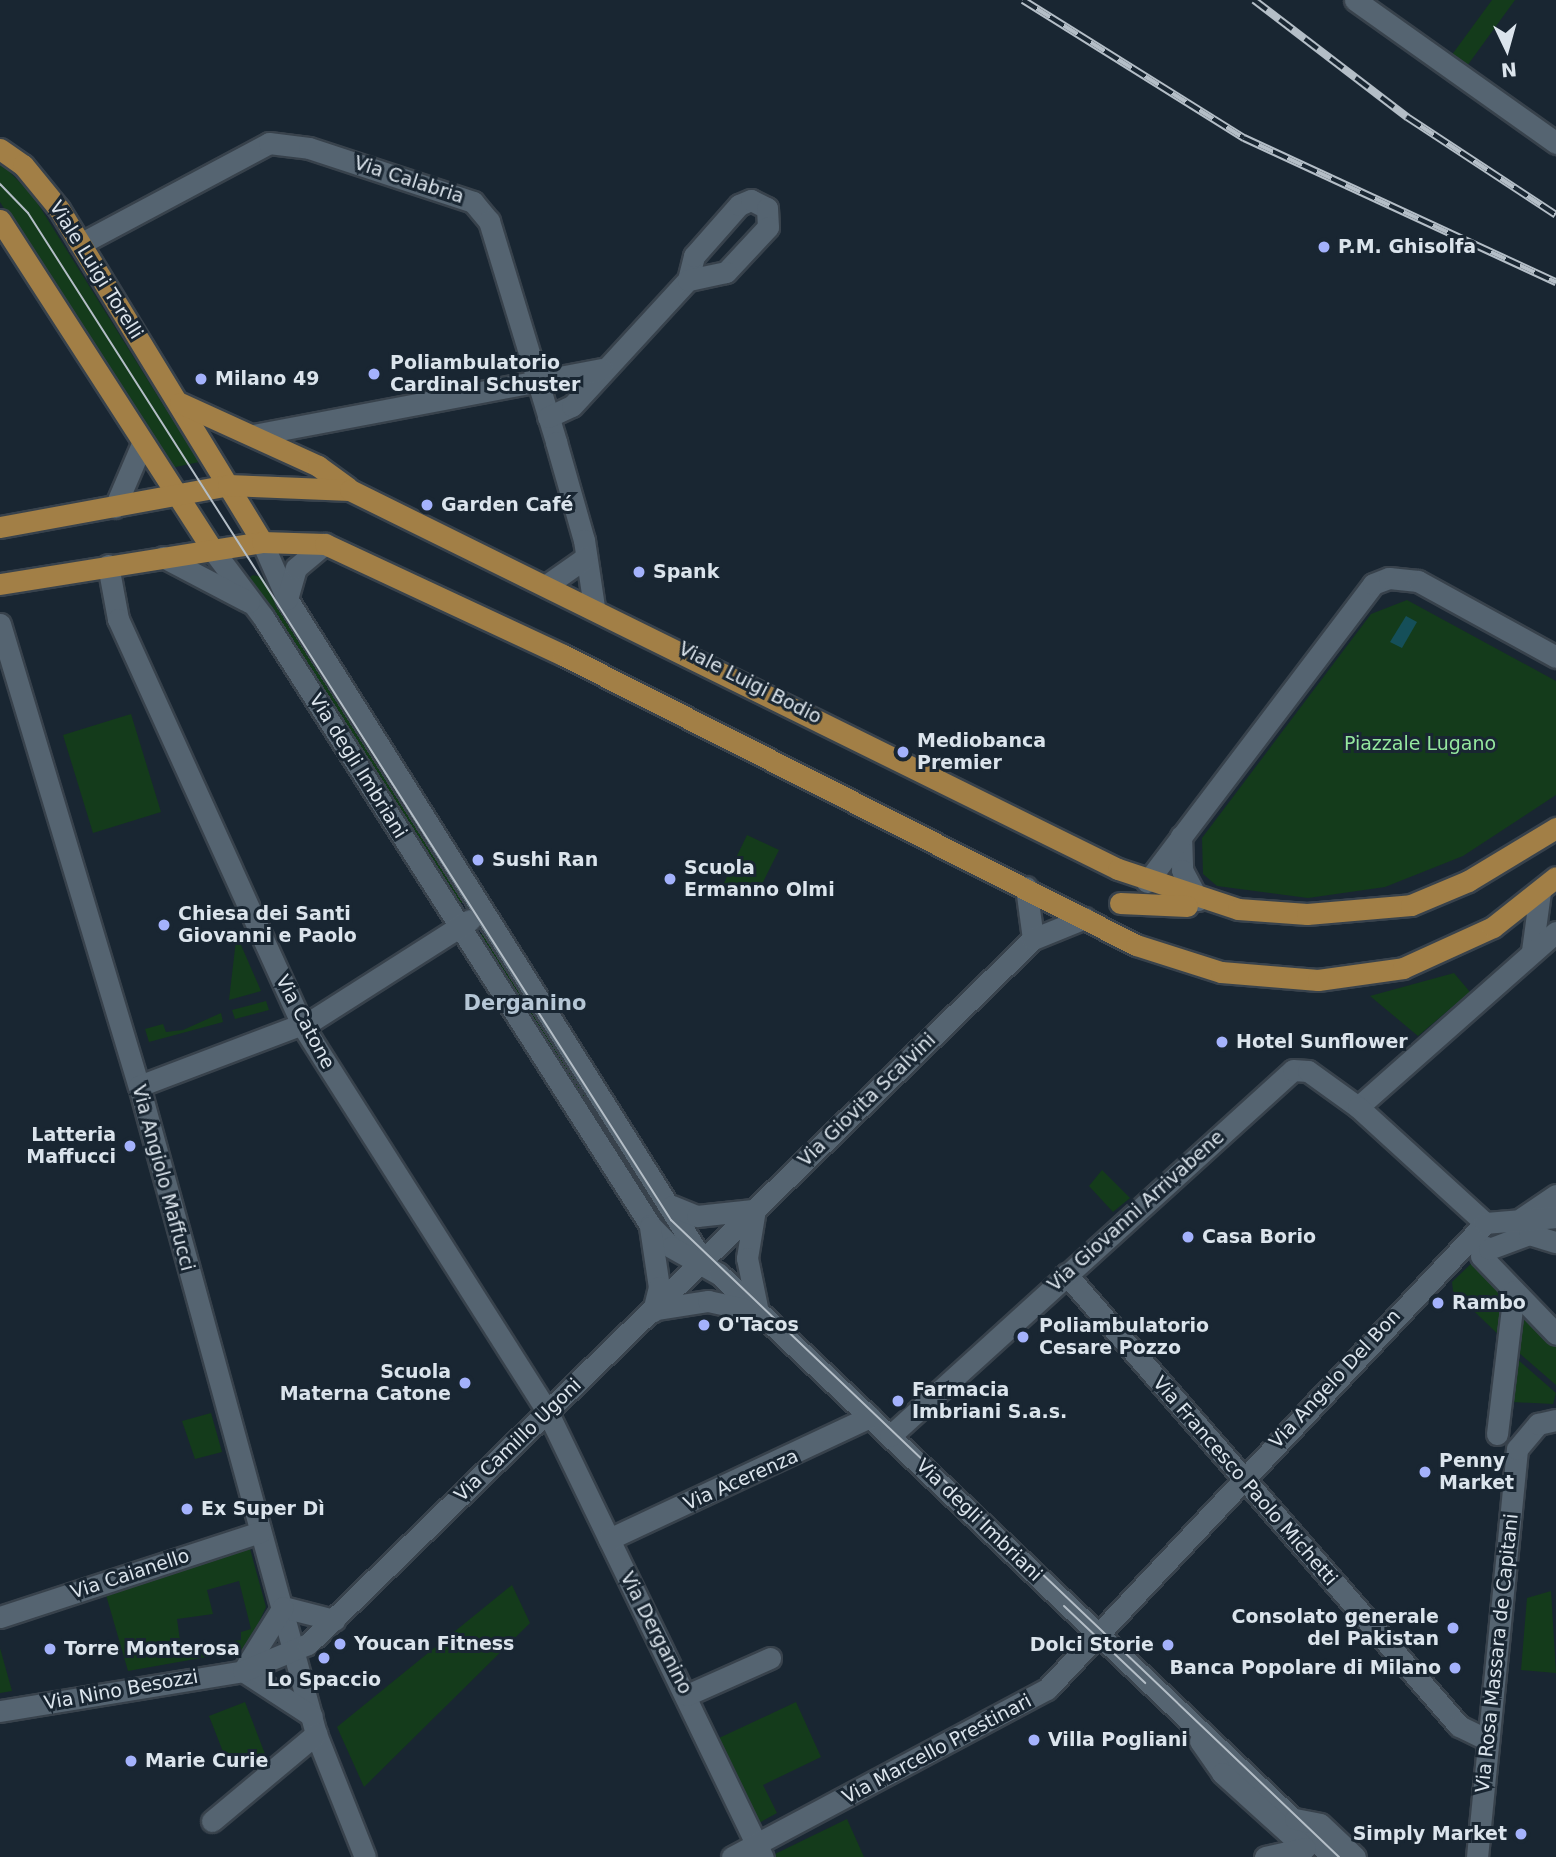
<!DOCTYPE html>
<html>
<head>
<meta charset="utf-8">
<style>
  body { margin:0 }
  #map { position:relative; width:1556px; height:1857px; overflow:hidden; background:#192632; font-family:"DejaVu Sans",sans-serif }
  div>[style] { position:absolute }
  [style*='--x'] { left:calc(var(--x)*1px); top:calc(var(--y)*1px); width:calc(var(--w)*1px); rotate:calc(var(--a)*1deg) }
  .green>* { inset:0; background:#143b1b }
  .water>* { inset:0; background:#154f59 }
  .roads { filter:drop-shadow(2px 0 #38424c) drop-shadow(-2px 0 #38424c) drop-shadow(0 2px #38424c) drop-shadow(0 -2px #38424c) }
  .minor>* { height:21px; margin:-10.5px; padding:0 10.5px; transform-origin:10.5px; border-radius:10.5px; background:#556471 }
  .major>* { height:21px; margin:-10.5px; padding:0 10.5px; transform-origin:10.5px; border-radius:10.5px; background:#a27f46 }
  .tram>* { height:2px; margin:-1px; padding:0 1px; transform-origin:1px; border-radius:1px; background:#b4bec7 }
  .rail>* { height:8px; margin-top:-4px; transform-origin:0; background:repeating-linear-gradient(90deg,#192632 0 16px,#b4bec7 0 32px); box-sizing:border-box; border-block:2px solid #b4bec7 }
  .dots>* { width:19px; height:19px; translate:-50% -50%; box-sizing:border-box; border:4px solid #192632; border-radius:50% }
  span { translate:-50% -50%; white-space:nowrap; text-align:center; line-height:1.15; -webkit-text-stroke:6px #192632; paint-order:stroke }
  .street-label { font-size:19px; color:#dbe4ec }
  .poi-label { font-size:19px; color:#dbe4ec; font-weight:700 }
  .left { translate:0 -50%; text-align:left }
  .right { translate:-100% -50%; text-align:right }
  .park-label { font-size:19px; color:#95e89f }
  .neighbourhood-label { font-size:21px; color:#b5c6d5; font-weight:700 }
  .north { position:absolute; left:1472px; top:14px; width:70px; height:70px; -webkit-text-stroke:5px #192632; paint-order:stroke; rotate:175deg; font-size:19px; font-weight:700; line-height:28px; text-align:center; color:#dbe4ec }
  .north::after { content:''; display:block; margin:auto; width:24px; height:32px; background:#dbe4ec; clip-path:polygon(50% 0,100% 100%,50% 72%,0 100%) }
</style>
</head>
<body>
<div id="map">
  <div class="green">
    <i style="clip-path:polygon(1492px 0,1515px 0,1467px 66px,1451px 56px)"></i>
    <i style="clip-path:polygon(0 162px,33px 196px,199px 462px,171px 468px,0 202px)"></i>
    <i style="clip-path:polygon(253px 575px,262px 577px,467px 899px,457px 906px,245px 580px)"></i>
    <i style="clip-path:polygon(1407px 600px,1556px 681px,1556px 795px,1463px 856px,1385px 887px,1308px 898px,1217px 886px,1203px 874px,1202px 838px,1371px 614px)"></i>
    <i style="clip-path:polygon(131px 714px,161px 812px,93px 833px,63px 735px)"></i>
    <i style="clip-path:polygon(747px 835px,779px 850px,754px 900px,723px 885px)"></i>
    <i style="clip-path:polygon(488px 930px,656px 1196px,644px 1204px,476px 937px)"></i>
    <i style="clip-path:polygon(238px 938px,261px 991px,229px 1000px,236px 940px)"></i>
    <i style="clip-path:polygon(1454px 973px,1470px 992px,1418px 1036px,1370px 996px)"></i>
    <i style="clip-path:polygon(266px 1001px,269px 1010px,235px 1019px,232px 1010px)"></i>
    <i style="clip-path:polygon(221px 1013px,223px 1022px,149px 1042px,145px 1029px,163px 1024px,166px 1032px,183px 1030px)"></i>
    <i style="clip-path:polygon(1102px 1170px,1130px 1198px,1113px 1212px,1089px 1186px)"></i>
    <i style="clip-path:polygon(1477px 1258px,1509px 1292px,1504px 1340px,1453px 1291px,1452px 1282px)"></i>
    <i style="clip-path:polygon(1515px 1296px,1556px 1340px,1556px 1385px,1510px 1345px)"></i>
    <i style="clip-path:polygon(1515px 1357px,1556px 1393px,1553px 1404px,1512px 1402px)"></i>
    <i style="clip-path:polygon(211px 1413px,222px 1452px,195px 1459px,182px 1421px)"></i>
    <i style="clip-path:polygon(evenodd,242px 1547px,250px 1549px,266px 1607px,246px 1650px,128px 1671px,106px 1595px,242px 1547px,239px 1581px,251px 1629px,241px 1632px,241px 1640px,181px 1648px,177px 1619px,213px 1614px,207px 1590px,239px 1581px)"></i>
    <i style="clip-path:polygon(512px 1585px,530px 1623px,364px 1787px,337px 1727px)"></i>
    <i style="clip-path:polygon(1551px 1591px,1556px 1673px,1521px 1670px,1527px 1598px)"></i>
    <i style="clip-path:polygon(0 1648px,12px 1691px,0 1693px)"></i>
    <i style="clip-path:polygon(245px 1702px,265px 1754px,229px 1767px,209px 1716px)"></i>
    <i style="clip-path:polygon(796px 1702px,821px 1757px,763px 1785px,777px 1813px,759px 1823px,719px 1738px)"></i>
    <i style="clip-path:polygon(847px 1819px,864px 1857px,776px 1857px,775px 1854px)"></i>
  </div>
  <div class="water">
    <i style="clip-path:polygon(1406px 616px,1417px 622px,1402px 648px,1390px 642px)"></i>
  </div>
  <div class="roads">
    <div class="minor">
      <i style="--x:1355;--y:0;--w:247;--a:35.4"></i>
      <i style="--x:80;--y:244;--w:214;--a:-28.1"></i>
      <i style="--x:269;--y:143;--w:40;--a:7.1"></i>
      <i style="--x:309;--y:148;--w:173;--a:18.2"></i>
      <i style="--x:473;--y:202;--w:25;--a:50"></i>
      <i style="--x:489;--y:221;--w:231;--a:73.1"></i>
      <i style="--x:556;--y:442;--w:102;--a:74.1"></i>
      <i style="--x:584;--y:540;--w:68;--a:81.5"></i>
      <i style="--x:548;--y:417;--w:26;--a:-25"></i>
      <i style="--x:572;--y:406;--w:171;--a:-47.4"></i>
      <i style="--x:688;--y:280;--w:25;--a:-76"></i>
      <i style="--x:694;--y:256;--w:68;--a:-48.6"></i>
      <i style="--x:739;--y:205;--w:13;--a:-23"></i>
      <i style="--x:751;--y:200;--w:18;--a:27"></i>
      <i style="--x:767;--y:208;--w:19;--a:87"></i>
      <i style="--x:768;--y:227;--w:62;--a:133"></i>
      <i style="--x:726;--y:272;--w:39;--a:168"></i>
      <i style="--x:253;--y:435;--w:355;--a:-10.7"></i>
      <i style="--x:115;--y:507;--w:69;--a:-66.8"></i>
      <i style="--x:262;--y:542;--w:62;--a:66.3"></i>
      <i style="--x:287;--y:599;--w:782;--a:57.85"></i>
      <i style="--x:212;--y:549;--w:85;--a:53.1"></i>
      <i style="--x:263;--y:617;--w:721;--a:57.52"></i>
      <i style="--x:650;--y:1225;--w:30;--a:46"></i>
      <i style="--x:671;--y:1247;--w:55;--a:29.4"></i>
      <i style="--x:719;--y:1274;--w:847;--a:43.52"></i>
      <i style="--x:163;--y:557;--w:97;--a:27.6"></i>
      <i style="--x:108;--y:565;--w:55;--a:79.5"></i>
      <i style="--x:118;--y:619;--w:446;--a:65.6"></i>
      <i style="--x:302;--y:1025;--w:457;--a:57.6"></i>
      <i style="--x:547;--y:1411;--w:496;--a:64.2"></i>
      <i style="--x:548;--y:584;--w:45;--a:-35.1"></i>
      <i style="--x:287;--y:599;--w:32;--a:-74"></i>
      <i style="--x:296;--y:568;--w:38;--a:-40"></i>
      <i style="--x:0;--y:624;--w:482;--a:73.3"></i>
      <i style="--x:139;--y:1086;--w:672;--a:74.72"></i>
      <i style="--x:316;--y:1734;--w:132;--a:68.3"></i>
      <i style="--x:1181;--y:836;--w:34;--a:88"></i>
      <i style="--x:1182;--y:870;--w:34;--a:62"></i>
      <i style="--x:1147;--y:882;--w:374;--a:-52.8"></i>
      <i style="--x:1373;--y:584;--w:17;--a:-21"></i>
      <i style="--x:1389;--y:578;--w:29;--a:6"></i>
      <i style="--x:1418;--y:581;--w:158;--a:28.8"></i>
      <i style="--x:1026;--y:887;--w:52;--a:82.3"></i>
      <i style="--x:1532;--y:951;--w:60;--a:-82.3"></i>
      <i style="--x:139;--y:1086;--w:186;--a:-20.8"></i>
      <i style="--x:313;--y:1020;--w:186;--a:-32.5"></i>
      <i style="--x:1358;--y:1107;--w:264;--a:-41.5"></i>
      <i style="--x:672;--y:1206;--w:27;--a:22"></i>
      <i style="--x:697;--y:1216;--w:56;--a:-6.1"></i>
      <i style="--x:755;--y:1209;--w:50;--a:99.3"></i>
      <i style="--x:747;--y:1258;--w:50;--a:78.5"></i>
      <i style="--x:1522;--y:1218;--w:41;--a:-34.1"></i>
      <i style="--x:650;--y:1227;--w:61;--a:81.5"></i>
      <i style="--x:659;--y:1287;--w:25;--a:104"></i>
      <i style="--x:1486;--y:1247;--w:10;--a:119"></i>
      <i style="--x:1481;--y:1256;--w:108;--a:46.1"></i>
      <i style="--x:1489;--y:1249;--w:43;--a:-20.6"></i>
      <i style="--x:1529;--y:1234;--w:28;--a:17"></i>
      <i style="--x:1066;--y:1274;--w:599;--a:48.99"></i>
      <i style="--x:1459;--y:1726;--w:32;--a:26"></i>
      <i style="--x:656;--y:1309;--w:53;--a:-8.7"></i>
      <i style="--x:708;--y:1301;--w:47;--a:12.3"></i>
      <i style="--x:1497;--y:1434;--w:144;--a:-83.2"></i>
      <i style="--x:890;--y:1436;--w:544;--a:-42.25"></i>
      <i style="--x:1293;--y:1070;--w:15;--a:4"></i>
      <i style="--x:1308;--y:1071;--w:62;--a:35.8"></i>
      <i style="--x:1358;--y:1107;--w:172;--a:42.4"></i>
      <i style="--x:609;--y:1539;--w:288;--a:-25.1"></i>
      <i style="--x:283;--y:1607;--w:53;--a:14.3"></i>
      <i style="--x:0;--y:1617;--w:274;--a:-18.1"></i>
      <i style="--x:243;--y:1671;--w:82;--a:33.1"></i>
      <i style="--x:243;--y:1671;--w:75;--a:-58"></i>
      <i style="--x:687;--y:1695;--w:91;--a:-24"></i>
      <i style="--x:0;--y:1711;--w:246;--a:-9.3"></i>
      <i style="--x:243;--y:1671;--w:70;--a:-22.6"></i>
      <i style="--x:308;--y:1644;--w:1011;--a:-44.2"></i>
      <i style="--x:1033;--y:939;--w:56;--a:-22"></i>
      <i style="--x:1200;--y:1741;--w:39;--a:55"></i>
      <i style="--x:1222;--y:1773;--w:110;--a:42.1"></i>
      <i style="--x:1295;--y:1819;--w:25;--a:11"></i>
      <i style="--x:1320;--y:1824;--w:48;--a:43.3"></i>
      <i style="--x:212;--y:1821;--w:136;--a:-39.9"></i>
      <i style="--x:732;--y:1857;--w:357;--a:-28.1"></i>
      <i style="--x:1047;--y:1689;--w:640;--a:-46.77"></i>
      <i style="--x:1485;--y:1223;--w:71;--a:-4.8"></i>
      <i style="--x:1265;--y:1857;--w:41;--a:-12.7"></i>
      <i style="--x:1477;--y:1857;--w:410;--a:-84.4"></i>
      <i style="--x:1517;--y:1449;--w:33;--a:-50"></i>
      <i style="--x:1538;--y:1424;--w:18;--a:-13"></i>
    </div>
    <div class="major">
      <i style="--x:0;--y:149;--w:28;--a:35"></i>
      <i style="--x:23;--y:165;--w:57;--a:50.7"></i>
      <i style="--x:59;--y:209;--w:390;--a:58.6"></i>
      <i style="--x:0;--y:220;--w:391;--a:57.2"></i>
      <i style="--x:180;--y:403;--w:152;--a:24.5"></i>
      <i style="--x:318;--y:466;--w:37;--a:36"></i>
      <i style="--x:0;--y:527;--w:232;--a:-10.4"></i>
      <i style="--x:228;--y:485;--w:122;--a:2.3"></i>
      <i style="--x:350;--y:490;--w:856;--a:26.27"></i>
      <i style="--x:1118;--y:869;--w:126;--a:18.4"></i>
      <i style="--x:1238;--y:909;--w:69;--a:4.1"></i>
      <i style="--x:1307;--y:914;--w:104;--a:-4.9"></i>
      <i style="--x:1411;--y:905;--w:62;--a:-22.8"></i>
      <i style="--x:1468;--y:881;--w:103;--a:-31.1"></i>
      <i style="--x:0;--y:584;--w:265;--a:-9.1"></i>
      <i style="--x:262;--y:542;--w:63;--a:1.8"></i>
      <i style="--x:325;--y:544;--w:263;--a:25"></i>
      <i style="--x:563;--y:655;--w:642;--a:26.84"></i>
      <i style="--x:1136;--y:945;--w:89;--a:17.6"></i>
      <i style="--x:1221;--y:972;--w:97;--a:4.7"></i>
      <i style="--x:1318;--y:980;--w:86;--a:-8"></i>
      <i style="--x:1403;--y:968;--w:99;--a:-24.5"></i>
      <i style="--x:1493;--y:927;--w:80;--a:-38.4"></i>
      <i style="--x:1120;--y:903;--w:67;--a:2.6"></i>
    </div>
  </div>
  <div class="tram">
    <i style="--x:0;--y:184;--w:40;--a:46"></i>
    <i style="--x:28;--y:213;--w:1195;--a:57.44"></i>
    <i style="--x:671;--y:1220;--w:923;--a:43.64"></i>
    <i style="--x:1064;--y:1606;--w:112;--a:43.5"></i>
  </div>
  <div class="rail">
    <i style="--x:1023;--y:0;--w:261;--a:32"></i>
    <i style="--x:1244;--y:138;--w:344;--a:24.8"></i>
    <i style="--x:1254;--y:0;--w:193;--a:37.4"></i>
    <i style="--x:1407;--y:117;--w:178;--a:33.3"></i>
  </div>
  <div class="dots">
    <i style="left:1324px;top:247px;background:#a4b2fc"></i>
    <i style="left:374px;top:374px;background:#a4b2fc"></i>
    <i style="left:201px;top:379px;background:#a4b2fc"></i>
    <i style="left:427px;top:505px;background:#a4b2fc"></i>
    <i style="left:639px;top:572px;background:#a4b2fc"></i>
    <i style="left:903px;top:752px;background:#a4b2fc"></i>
    <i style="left:478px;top:860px;background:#a4b2fc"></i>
    <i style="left:670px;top:879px;background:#a4b2fc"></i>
    <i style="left:164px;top:925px;background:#a4b2fc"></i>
    <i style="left:1222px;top:1042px;background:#a4b2fc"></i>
    <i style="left:130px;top:1146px;background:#a4b2fc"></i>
    <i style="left:1188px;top:1237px;background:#a4b2fc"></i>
    <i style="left:1438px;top:1303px;background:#a4b2fc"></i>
    <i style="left:704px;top:1325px;background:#a4b2fc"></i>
    <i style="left:1023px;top:1337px;background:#a4b2fc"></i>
    <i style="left:465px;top:1383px;background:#a4b2fc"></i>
    <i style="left:898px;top:1401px;background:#a4b2fc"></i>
    <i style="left:1425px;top:1472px;background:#a4b2fc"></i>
    <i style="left:187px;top:1509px;background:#a4b2fc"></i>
    <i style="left:1453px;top:1628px;background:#a4b2fc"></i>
    <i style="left:340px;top:1644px;background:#a4b2fc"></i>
    <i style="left:1168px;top:1645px;background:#a4b2fc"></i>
    <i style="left:50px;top:1649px;background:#a4b2fc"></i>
    <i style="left:324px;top:1658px;background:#a4b2fc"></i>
    <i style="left:1455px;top:1668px;background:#a4b2fc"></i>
    <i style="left:1034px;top:1740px;background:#a4b2fc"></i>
    <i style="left:131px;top:1761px;background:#a4b2fc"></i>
    <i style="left:1521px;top:1834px;background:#a4b2fc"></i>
  </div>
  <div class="street-label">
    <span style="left:409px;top:180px;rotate:18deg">Via Calabria</span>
    <span style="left:96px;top:270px;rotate:58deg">Viale Luigi Torelli</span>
    <span style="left:750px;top:683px;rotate:27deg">Viale Luigi Bodio</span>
    <span style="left:358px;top:766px;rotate:58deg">Via degli Imbriani</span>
    <span style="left:305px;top:1022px;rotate:62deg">Via Catone</span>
    <span style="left:867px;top:1100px;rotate:-44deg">Via Giovita Scalvini</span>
    <span style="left:163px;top:1178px;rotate:75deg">Via Angiolo Maffucci</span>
    <span style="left:1136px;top:1211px;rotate:-42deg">Via Giovanni Arrivabene</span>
    <span style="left:1335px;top:1379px;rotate:-47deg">Via Angelo Del Bon</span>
    <span style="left:518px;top:1440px;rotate:-44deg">Via Camillo Ugoni</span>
    <span style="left:741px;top:1480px;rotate:-24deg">Via Acerenza</span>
    <span style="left:1245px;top:1481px;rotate:49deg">Via Francesco Paolo Michetti</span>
    <span style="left:979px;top:1520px;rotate:44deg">Via degli Imbriani</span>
    <span style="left:130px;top:1574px;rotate:-18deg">Via Caianello</span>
    <span style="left:656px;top:1633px;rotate:63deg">Via Derganino</span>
    <span style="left:1497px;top:1653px;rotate:-84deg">Via Rosa Massara de Capitani</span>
    <span style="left:121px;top:1690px;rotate:-10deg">Via Nino Besozzi</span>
    <span style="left:937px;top:1749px;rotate:-28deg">Via Marcello Prestinari</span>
  </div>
  <div class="poi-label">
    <span class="left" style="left:1338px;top:247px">P.M. Ghisolfa</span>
    <span class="left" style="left:390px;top:374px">Poliambulatorio<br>Cardinal Schuster</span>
    <span class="left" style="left:215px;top:379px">Milano 49</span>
    <span class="left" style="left:441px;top:505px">Garden Café</span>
    <span class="left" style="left:653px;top:572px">Spank</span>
    <span class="left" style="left:917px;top:752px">Mediobanca<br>Premier</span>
    <span class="left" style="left:492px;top:860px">Sushi Ran</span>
    <span class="left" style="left:684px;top:879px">Scuola<br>Ermanno Olmi</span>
    <span class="left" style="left:178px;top:925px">Chiesa dei Santi<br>Giovanni e Paolo</span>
    <span class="left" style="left:1236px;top:1042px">Hotel Sunflower</span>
    <span class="right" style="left:116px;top:1146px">Latteria<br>Maffucci</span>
    <span class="left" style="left:1202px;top:1237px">Casa Borio</span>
    <span class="left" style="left:1452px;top:1303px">Rambo</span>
    <span class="left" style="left:718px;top:1325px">O'Tacos</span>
    <span class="left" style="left:1039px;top:1337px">Poliambulatorio<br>Cesare Pozzo</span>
    <span class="right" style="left:451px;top:1383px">Scuola<br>Materna Catone</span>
    <span class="left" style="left:912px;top:1401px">Farmacia<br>Imbriani S.a.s.</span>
    <span class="left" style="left:1439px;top:1472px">Penny<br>Market</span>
    <span class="left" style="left:201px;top:1509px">Ex Super Dì</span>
    <span class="right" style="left:1439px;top:1628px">Consolato generale<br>del Pakistan</span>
    <span class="left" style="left:354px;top:1644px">Youcan Fitness</span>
    <span class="right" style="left:1154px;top:1645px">Dolci Storie</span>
    <span class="left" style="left:64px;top:1649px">Torre Monterosa</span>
    <span class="right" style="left:1441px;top:1668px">Banca Popolare di Milano</span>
    <span style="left:324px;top:1680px">Lo Spaccio</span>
    <span class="left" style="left:1048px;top:1740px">Villa Pogliani</span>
    <span class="left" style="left:145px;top:1761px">Marie Curie</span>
    <span class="right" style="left:1507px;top:1834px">Simply Market</span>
  </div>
  <div class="park-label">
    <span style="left:1420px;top:744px">Piazzale Lugano</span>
  </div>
  <div class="neighbourhood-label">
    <span style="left:525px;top:1003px">Derganino</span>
  </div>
  <div class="north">N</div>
</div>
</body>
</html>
